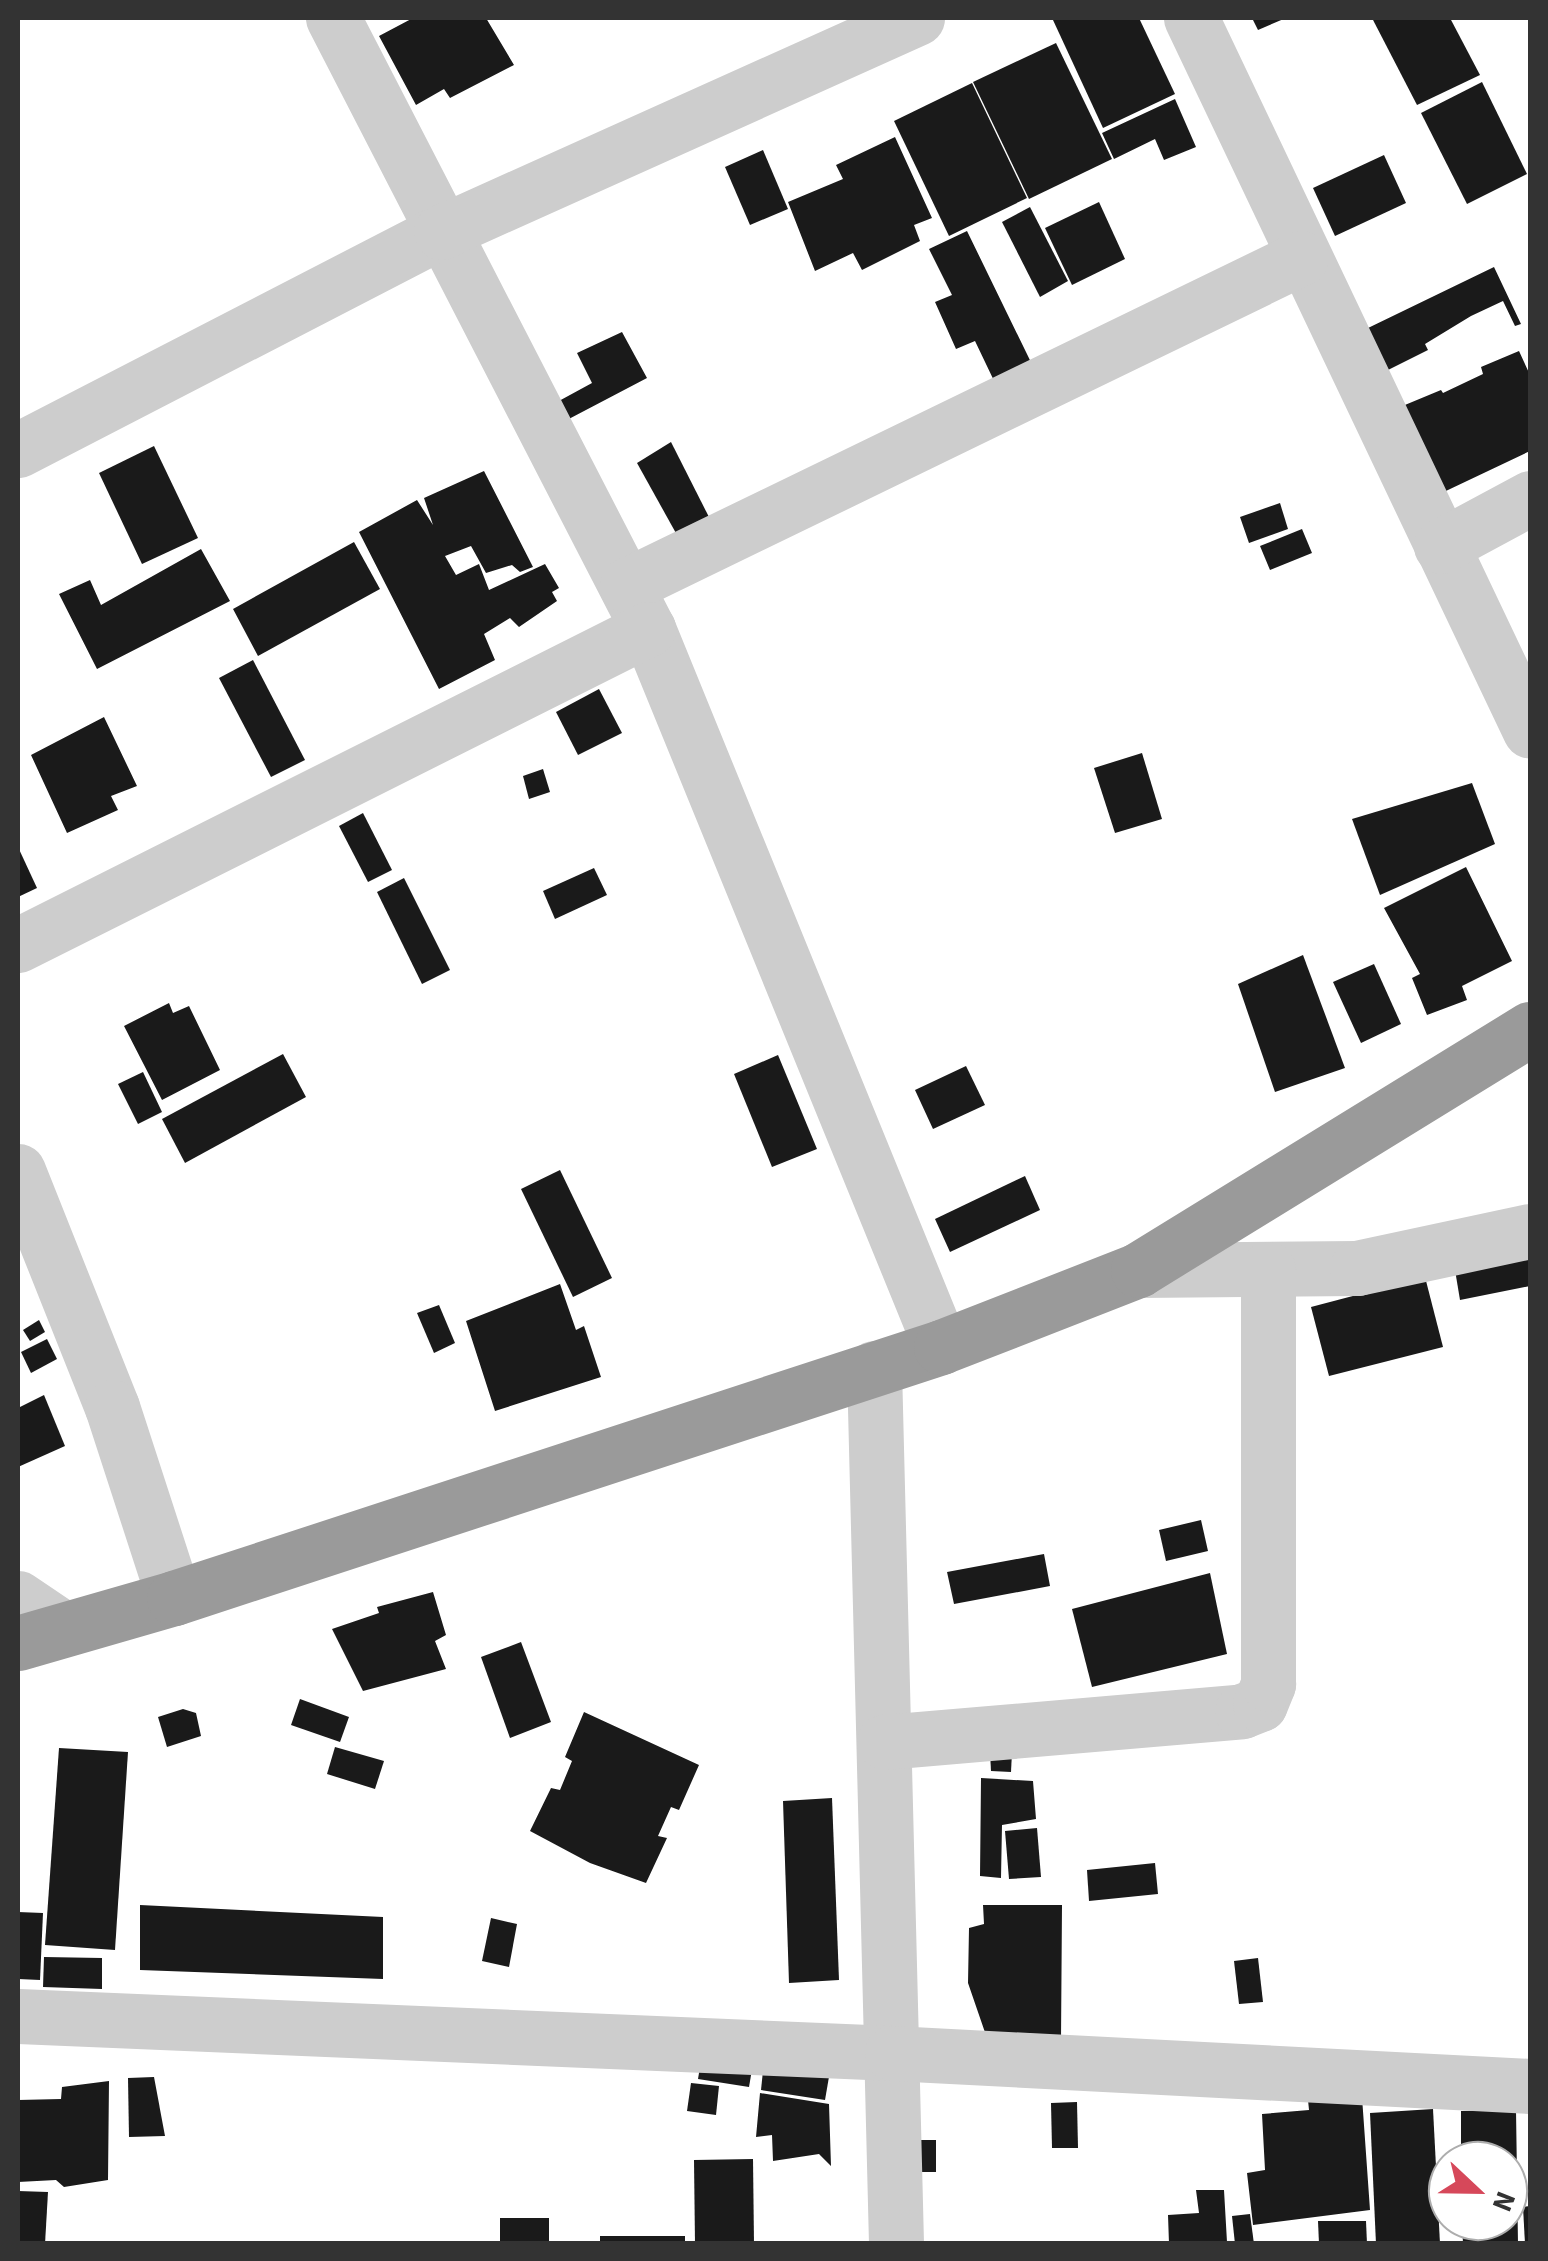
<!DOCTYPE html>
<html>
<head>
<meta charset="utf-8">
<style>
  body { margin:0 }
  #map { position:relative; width:1548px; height:2261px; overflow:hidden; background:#fff; font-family:"Source Sans 3",sans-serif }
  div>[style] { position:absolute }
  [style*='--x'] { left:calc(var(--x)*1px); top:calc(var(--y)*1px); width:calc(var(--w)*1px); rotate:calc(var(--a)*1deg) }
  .building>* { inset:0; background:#1a1a1a }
  .minor>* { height:55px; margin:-27.5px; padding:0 27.5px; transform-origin:27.5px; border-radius:27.5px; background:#cdcdcd }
  .highway>* { height:55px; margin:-27.5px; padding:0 27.5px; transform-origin:27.5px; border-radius:27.5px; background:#9a9a9a }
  span { translate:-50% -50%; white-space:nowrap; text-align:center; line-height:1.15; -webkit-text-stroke:10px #fff; paint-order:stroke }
  .frame { position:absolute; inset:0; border:20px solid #333; pointer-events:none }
  .north { position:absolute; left:1428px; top:2141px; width:100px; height:100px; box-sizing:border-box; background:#fff; border:2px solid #adadad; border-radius:50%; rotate:112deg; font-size:28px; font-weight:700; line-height:40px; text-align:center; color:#333 }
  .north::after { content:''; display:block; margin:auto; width:35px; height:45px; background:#d6485a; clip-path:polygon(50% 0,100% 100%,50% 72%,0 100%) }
</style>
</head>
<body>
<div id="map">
  <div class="building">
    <i style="clip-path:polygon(413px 18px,486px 18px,514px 65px,450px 98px,444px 89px,416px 105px,379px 36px)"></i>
    <i style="clip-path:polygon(1059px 18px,1139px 18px,1175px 94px,1103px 128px,1053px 20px)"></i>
    <i style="clip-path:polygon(1252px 18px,1286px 18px,1258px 30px)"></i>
    <i style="clip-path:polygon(1372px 18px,1450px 18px,1480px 75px,1417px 105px)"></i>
    <i style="clip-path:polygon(1056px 43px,1112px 159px,1029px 199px,973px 82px)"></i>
    <i style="clip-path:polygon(1482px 82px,1527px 174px,1467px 204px,1421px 113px)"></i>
    <i style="clip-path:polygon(972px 83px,1027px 198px,949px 236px,894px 121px)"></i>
    <i style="clip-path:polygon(1175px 99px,1196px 147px,1164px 160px,1155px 139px,1114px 159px,1102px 133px)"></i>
    <i style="clip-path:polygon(895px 137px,932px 218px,914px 225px,920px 241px,862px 270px,853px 253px,815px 271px,788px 202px,843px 179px,836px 165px)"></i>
    <i style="clip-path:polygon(763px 150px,788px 209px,750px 225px,725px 167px)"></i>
    <i style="clip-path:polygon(1384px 155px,1406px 203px,1335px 236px,1313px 188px)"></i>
    <i style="clip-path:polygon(1099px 202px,1125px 259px,1072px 285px,1045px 228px)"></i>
    <i style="clip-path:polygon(1030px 207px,1068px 281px,1040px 297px,1002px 222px)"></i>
    <i style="clip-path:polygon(967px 231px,1044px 389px,1007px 408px,975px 341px,956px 349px,935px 302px,952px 295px,929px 249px)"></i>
    <i style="clip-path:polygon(1494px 267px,1521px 324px,1515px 326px,1503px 301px,1471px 316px,1425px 344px,1428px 350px,1388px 370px,1368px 328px)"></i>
    <i style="clip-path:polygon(622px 332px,647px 378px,544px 432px,535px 414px,592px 383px,577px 353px)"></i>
    <i style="clip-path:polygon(1519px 351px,1530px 375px,1530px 451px,1429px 499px,1388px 412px,1441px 390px,1443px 393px,1483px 374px,1481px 367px)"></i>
    <i style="clip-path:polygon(671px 442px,714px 527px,682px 544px,637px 463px)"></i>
    <i style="clip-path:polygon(154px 446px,198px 538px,142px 564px,99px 473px)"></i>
    <i style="clip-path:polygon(484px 471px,533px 567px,520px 572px,512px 565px,486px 573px,471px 546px,445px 556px,456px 575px,479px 564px,489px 590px,545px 564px,559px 588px,552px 592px,557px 601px,519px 627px,510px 618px,484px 634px,495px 660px,439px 689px,359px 532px,417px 500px,433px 525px,424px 498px)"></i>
    <i style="clip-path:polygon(1280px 503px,1288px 529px,1249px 543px,1240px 517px)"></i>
    <i style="clip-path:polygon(1302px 529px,1312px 553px,1270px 570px,1260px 546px)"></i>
    <i style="clip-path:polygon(354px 542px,380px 589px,258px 656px,233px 609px)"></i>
    <i style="clip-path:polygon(201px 549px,230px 601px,97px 669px,59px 594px,90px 580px,101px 605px)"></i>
    <i style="clip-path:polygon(253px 660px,305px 760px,271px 777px,219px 678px)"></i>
    <i style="clip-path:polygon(599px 689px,622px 733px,578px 755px,556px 712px)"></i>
    <i style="clip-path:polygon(104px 717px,137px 786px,111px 796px,118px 810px,67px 833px,31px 755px)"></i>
    <i style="clip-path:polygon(1142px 753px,1162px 819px,1115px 833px,1094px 768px)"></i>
    <i style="clip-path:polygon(543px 769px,550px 792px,529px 799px,523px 776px)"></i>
    <i style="clip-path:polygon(1472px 783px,1495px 844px,1380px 895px,1352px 819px)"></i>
    <i style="clip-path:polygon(363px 813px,392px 870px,368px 882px,339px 826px)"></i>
    <i style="clip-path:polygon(18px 847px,37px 888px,18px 897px)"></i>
    <i style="clip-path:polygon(1466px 867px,1512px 961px,1462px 986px,1467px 1000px,1427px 1015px,1412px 978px,1420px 974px,1384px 908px)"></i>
    <i style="clip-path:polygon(594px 868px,607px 895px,555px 919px,543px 891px)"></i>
    <i style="clip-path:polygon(404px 878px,450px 970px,422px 984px,377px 892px)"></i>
    <i style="clip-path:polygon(1303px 955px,1345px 1068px,1275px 1092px,1238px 984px)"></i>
    <i style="clip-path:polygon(1374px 964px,1401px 1024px,1361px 1043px,1333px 982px)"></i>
    <i style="clip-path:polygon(169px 1003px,173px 1013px,189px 1006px,220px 1070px,162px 1100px,124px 1026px)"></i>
    <i style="clip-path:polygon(283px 1054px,306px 1097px,185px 1163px,162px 1119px)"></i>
    <i style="clip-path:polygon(778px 1055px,817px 1149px,772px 1167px,734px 1074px)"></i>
    <i style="clip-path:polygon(966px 1066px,985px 1105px,933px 1129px,915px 1090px)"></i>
    <i style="clip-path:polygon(143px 1072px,162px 1112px,138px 1124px,118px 1084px)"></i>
    <i style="clip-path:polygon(560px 1170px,612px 1278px,573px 1297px,521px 1189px)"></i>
    <i style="clip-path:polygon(1025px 1176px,1040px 1210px,950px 1252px,935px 1219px)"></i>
    <i style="clip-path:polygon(1530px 1249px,1530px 1286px,1460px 1300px,1454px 1264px)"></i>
    <i style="clip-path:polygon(1425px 1277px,1443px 1347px,1329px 1376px,1311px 1307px)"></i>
    <i style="clip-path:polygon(560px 1284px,576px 1330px,584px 1326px,601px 1377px,495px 1411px,466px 1321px)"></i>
    <i style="clip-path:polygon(439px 1305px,455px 1343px,434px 1353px,417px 1313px)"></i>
    <i style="clip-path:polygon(39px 1320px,45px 1332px,30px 1341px,23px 1330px)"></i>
    <i style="clip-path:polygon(47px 1339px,57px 1359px,31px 1373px,21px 1352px)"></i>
    <i style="clip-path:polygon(44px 1395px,65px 1446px,18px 1467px,18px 1408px)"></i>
    <i style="clip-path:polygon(1201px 1520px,1208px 1551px,1166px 1561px,1159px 1530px)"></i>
    <i style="clip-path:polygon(1044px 1554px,1050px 1586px,954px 1604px,947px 1572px)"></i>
    <i style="clip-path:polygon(1210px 1573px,1227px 1654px,1092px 1687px,1072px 1609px)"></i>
    <i style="clip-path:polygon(433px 1592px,446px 1635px,435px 1641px,446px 1669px,363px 1691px,332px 1629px,379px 1613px,377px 1607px)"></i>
    <i style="clip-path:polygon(521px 1642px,551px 1722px,510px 1738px,481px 1657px)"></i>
    <i style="clip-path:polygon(300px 1699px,349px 1717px,340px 1742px,291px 1725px)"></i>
    <i style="clip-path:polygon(183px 1709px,196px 1713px,201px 1736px,167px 1747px,158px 1717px)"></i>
    <i style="clip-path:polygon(584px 1712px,699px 1765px,679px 1810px,671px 1807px,658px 1836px,667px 1838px,646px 1883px,590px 1863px,530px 1831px,551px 1788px,560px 1790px,572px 1761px,565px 1757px)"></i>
    <i style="clip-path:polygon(335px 1747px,384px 1761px,375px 1789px,327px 1774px)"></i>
    <i style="clip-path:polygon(59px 1748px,128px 1752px,115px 1950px,45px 1945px)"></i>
    <i style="clip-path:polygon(990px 1752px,1012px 1752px,1011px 1772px,991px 1771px)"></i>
    <i style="clip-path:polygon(981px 1778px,1033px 1781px,1036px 1819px,1002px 1825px,1001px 1878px,980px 1876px)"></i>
    <i style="clip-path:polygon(832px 1798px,839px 1980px,789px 1983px,783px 1801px)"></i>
    <i style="clip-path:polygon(1037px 1828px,1041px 1877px,1009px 1879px,1005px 1831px)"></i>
    <i style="clip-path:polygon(1155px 1863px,1158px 1894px,1089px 1901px,1087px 1870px)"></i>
    <i style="clip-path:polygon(140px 1905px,383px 1917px,383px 1979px,140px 1970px)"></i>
    <i style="clip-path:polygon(983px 1905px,1062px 1905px,1061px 2042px,989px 2044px,968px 1983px,969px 1928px,984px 1924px)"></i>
    <i style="clip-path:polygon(18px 1912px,43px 1913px,40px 1980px,18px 1979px)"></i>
    <i style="clip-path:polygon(491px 1918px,517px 1924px,509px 1967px,482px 1961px)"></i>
    <i style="clip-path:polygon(44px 1957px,102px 1958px,102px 1989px,43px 1987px)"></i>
    <i style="clip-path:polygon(1258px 1958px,1263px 2002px,1239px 2004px,1234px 1961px)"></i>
    <i style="clip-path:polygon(704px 2043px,755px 2052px,749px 2087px,698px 2079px)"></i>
    <i style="clip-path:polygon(764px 2061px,830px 2071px,825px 2100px,761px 2090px)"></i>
    <i style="clip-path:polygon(154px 2077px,165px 2136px,129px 2137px,128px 2078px)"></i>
    <i style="clip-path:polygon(109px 2081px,108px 2180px,64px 2187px,56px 2180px,18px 2182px,18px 2100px,61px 2099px,62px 2087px)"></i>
    <i style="clip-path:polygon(691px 2083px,719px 2086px,716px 2115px,687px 2111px)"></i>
    <i style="clip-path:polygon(760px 2093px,829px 2104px,831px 2166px,819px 2154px,773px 2161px,772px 2135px,756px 2137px)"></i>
    <i style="clip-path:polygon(1362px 2097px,1370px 2210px,1253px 2225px,1247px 2173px,1265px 2170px,1262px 2114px,1309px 2110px,1308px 2100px)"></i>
    <i style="clip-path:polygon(1077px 2102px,1078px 2148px,1052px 2148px,1051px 2103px)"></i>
    <i style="clip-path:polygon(1433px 2109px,1440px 2244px,1376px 2244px,1370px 2113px)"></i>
    <i style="clip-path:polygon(1516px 2110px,1518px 2244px,1463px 2244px,1462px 2221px,1508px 2221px,1508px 2161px,1461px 2161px,1461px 2111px)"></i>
    <i style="clip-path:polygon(918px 2140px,936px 2140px,936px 2172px,918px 2172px)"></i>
    <i style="clip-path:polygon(753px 2159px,754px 2244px,695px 2244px,694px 2160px)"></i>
    <i style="clip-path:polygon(1196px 2190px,1224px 2190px,1227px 2242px,1169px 2244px,1168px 2215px,1199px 2213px)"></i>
    <i style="clip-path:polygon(18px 2191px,48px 2192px,45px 2244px,18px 2244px)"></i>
    <i style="clip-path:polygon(1530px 2206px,1530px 2244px,1525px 2244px,1523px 2207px)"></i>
    <i style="clip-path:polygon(1250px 2214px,1254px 2244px,1235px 2244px,1232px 2216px)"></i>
    <i style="clip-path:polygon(500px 2218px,549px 2218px,549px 2244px,500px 2244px)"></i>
    <i style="clip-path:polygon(1318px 2221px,1366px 2221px,1367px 2244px,1319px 2244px)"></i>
    <i style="clip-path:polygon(600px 2236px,685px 2236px,685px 2244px,600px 2244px)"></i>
  </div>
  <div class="minor">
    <i style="--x:333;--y:18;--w:687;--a:62.73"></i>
    <i style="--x:648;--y:629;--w:775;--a:67.8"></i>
    <i style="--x:1191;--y:18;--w:789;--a:64.57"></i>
    <i style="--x:18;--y:450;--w:476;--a:-27.3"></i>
    <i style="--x:441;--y:232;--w:522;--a:-24.21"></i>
    <i style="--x:1441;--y:546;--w:101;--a:-28.3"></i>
    <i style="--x:627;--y:585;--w:749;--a:-25.88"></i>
    <i style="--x:18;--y:945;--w:705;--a:-26.64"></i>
    <i style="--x:18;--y:1171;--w:254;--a:68.3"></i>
    <i style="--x:112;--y:1407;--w:201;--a:72"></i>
    <i style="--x:1138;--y:1270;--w:219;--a:-0.5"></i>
    <i style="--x:1357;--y:1268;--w:177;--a:-12.1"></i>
    <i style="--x:874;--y:1368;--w:876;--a:88.56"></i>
    <i style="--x:18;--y:1598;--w:55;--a:34"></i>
    <i style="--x:884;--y:1742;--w:359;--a:-4.9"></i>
    <i style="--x:1242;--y:1711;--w:19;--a:-21"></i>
    <i style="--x:1260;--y:1704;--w:22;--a:-68"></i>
    <i style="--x:1268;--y:1684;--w:415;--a:-90"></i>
    <i style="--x:18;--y:2016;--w:875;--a:2.42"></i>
    <i style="--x:892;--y:2053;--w:639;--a:2.96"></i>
  </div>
  <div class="highway">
    <i style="--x:18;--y:1643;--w:162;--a:-16.1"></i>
    <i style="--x:174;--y:1598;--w:807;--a:-18.12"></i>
    <i style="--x:941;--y:1347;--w:212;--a:-21.3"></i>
    <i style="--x:1138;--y:1270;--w:460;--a:-31.6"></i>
  </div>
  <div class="frame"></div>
  <div class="north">N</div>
</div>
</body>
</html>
